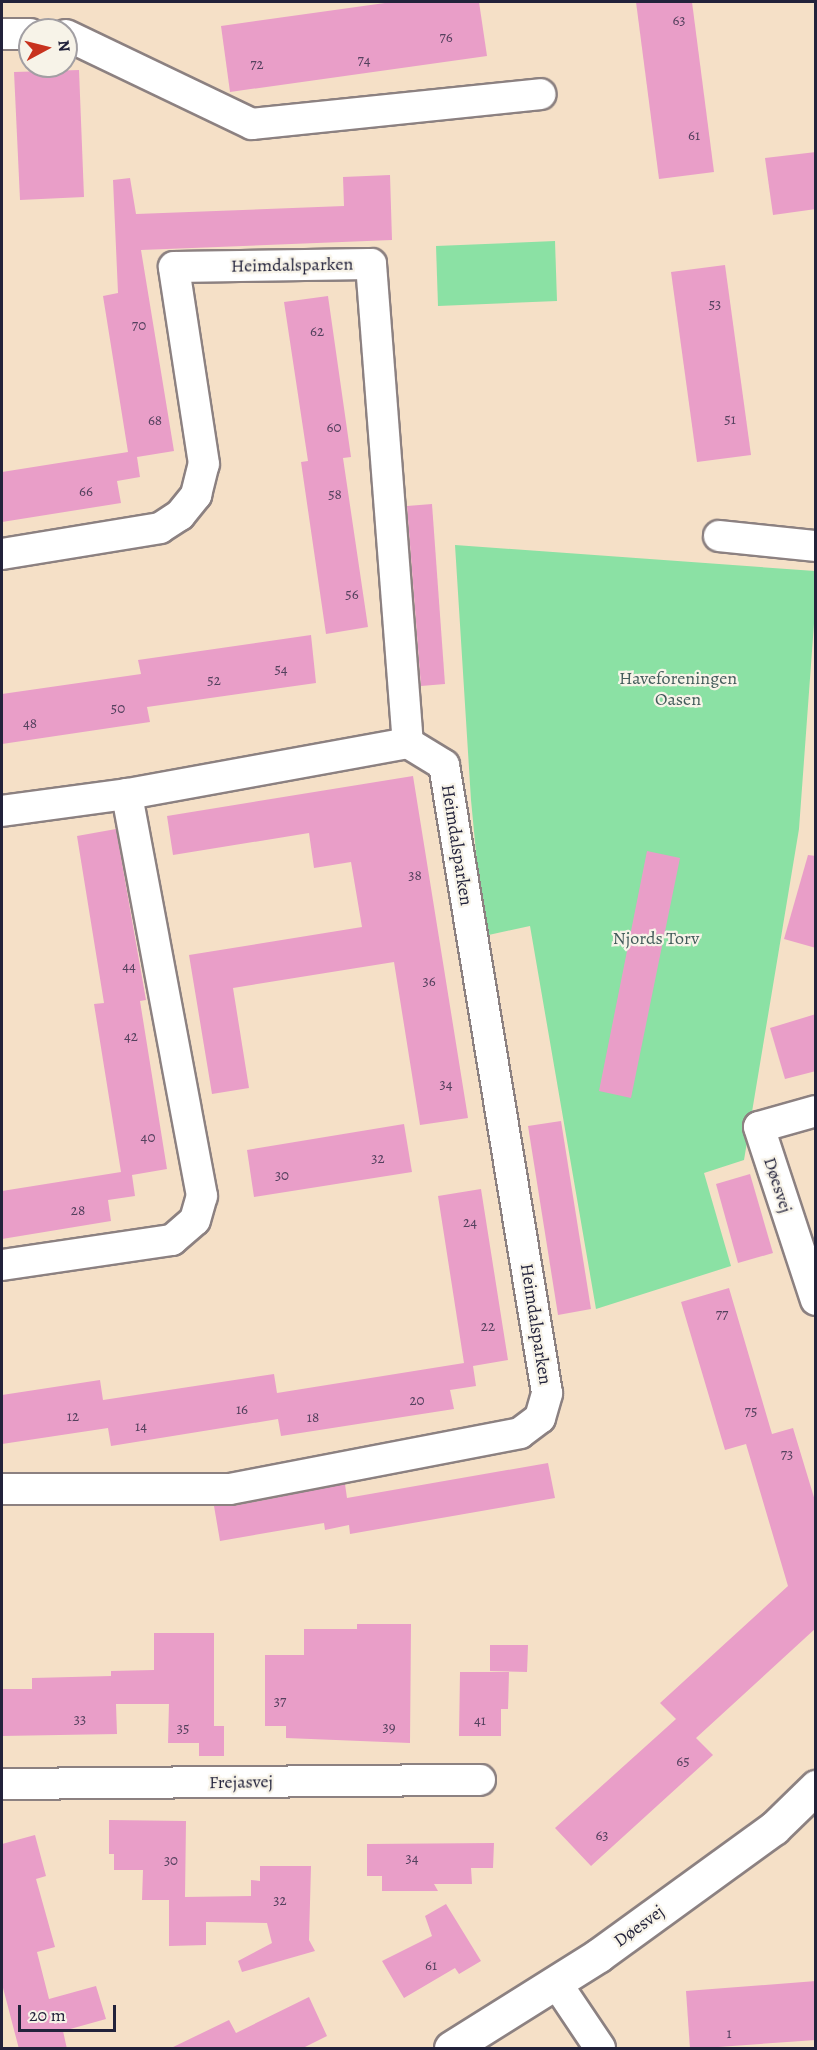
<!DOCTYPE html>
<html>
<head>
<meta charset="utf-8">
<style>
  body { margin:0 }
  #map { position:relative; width:817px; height:2050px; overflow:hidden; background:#f5e0c7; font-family:Alegreya,serif }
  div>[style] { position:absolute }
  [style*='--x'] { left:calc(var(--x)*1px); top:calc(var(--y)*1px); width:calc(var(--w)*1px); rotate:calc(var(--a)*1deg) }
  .green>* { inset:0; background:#8be1a4 }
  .building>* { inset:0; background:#e99ec8 }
  .roads { filter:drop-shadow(2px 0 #8c8181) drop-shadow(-2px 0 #8c8181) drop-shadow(0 2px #8c8181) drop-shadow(0 -2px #8c8181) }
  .minor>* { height:30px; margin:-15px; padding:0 15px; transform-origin:15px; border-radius:15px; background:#fff }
  .tertiary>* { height:33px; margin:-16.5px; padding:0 16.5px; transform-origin:16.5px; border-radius:16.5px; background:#fff }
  span { translate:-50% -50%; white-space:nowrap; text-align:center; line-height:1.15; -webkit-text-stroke:4.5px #f7f3e8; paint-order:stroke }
  .number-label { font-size:15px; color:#54415e }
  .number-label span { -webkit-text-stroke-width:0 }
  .street-label { font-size:18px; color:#22223b }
  .park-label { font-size:18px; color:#425b5a }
  .frame { position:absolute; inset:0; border:3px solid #22223b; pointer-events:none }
  .north { position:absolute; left:18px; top:18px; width:60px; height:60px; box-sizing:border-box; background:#f7f3e8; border:2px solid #a29fa3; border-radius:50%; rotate:83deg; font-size:16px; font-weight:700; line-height:24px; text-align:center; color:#22223b }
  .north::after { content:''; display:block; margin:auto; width:21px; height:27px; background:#c8321e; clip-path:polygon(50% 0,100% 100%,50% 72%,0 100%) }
  .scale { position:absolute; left:18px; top:2005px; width:98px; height:27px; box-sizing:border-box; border:3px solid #22223b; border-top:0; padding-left:8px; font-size:18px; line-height:21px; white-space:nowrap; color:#22223b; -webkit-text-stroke:4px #f7f3e8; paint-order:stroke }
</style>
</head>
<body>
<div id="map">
  <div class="green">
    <i style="clip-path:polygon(555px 241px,557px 301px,438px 306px,436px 246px)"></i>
    <i style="clip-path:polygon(455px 545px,815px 571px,815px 610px,799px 829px,744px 1160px,704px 1173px,731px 1266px,596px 1309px,530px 926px,484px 936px,471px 800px)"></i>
  </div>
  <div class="building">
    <i style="clip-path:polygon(392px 2px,479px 2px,487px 56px,230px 92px,221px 26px)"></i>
    <i style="clip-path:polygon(636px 2px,692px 2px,714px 172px,659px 179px)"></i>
    <i style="clip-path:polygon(79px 70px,84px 197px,20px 200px,14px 72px)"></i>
    <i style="clip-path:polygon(816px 152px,816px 209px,773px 215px,765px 158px)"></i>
    <i style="clip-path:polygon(390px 175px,392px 240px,141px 250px,174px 451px,137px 457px,140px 477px,117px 481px,121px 503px,2px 522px,2px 472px,128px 452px,103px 296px,118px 293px,113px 180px,130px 178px,136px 214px,344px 206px,343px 177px)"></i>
    <i style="clip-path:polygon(725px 265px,751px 455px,697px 462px,671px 272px)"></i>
    <i style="clip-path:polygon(328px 296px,351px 457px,343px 458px,368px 627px,326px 634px,301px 462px,308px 461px,284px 302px)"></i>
    <i style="clip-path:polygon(432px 504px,445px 684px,421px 686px,407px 506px)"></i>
    <i style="clip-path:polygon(311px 635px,316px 683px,147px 707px,150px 722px,2px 744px,2px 694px,141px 674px,138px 660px)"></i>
    <i style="clip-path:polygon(413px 776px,468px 1118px,420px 1125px,394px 962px,233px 988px,249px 1088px,212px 1094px,189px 955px,362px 927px,351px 862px,314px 868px,309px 833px,173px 855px,167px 816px)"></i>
    <i style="clip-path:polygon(116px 829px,146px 1000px,140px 1001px,167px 1169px,132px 1175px,135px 1196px,108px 1200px,111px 1221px,2px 1239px,2px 1191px,121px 1172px,94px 1004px,104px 1003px,77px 836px)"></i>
    <i style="clip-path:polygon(647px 851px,680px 858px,631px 1098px,599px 1091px)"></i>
    <i style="clip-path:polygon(808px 855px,816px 856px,816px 948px,784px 939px)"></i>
    <i style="clip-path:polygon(816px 1014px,816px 1071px,785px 1079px,770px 1028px)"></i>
    <i style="clip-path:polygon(561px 1121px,591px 1309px,558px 1315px,528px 1126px)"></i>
    <i style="clip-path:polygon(404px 1124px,412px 1172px,254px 1197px,247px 1150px)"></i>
    <i style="clip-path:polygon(750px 1174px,773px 1253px,738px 1263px,716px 1184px)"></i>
    <i style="clip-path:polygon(481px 1189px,508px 1360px,473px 1366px,476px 1386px,450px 1390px,454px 1409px,281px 1436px,278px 1419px,111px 1446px,108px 1428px,2px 1444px,2px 1395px,100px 1380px,103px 1400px,274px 1374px,277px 1393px,464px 1363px,438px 1196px)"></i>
    <i style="clip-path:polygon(729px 1288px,772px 1434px,793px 1428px,816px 1504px,816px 1628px,696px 1738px,713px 1755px,591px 1866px,555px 1828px,676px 1719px,660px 1703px,788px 1586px,746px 1444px,725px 1450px,681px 1302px)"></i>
    <i style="clip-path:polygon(548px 1463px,555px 1498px,350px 1534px,349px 1525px,325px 1530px,324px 1523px,220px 1541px,214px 1506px,233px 1506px,345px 1484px,347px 1498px)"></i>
    <i style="clip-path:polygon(357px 1624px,411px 1624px,410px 1743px,286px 1738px,286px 1726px,265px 1726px,265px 1655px,304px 1655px,304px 1629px,357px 1629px)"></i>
    <i style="clip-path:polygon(154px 1633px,214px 1633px,214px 1726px,224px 1726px,224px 1756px,199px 1756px,199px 1743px,168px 1743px,169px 1704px,116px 1704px,117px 1734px,2px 1736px,2px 1689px,32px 1689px,32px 1678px,111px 1676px,111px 1671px,154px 1670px)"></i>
    <i style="clip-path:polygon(490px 1645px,528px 1645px,527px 1672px,490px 1671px)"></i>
    <i style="clip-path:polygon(460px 1672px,509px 1672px,508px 1709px,501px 1709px,501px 1736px,459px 1736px)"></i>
    <i style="clip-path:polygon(109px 1820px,186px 1821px,185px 1897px,251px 1896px,251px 1880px,260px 1881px,260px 1866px,311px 1866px,309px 1940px,315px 1951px,242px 1972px,238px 1961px,272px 1943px,267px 1923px,206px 1922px,206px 1945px,169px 1946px,169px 1900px,142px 1900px,143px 1870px,114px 1870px,114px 1854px,109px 1854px)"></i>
    <i style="clip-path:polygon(35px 1835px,46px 1876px,36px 1879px,55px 1947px,37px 1952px,49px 1999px,96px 1986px,106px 2019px,63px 2031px,67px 2049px,19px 2049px,2px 1984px,2px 1844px)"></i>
    <i style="clip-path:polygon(494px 1843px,493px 1868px,471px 1868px,472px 1884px,434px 1884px,438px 1891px,382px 1891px,382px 1876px,367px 1876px,367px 1844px)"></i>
    <i style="clip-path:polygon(446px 1904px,481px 1961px,459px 1974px,455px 1968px,404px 1998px,382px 1961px,432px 1936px,425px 1916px)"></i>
    <i style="clip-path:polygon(816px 1981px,816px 2040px,690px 2049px,686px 1991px)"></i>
    <i style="clip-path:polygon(309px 1997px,327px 2036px,301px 2049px,169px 2049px,229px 2020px,236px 2033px)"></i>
  </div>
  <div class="roads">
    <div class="minor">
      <i style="--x:2;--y:34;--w:28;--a:0"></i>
      <i style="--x:66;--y:35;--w:206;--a:25.6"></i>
      <i style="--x:252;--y:124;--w:290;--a:-5.9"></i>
      <i style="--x:719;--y:536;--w:98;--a:5.9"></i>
      <i style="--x:2;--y:554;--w:160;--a:-9.3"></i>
      <i style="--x:160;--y:528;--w:24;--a:-33"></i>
      <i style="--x:180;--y:515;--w:26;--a:-51"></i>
      <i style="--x:196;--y:495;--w:32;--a:-76"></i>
      <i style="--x:204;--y:464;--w:199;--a:-98.7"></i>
      <i style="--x:174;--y:267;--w:197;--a:-0.9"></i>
      <i style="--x:371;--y:264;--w:480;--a:85.6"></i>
      <i style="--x:408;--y:743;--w:286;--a:169.7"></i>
      <i style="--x:127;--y:794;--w:126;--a:172.3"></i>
      <i style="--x:816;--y:1111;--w:59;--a:164.3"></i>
      <i style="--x:759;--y:1127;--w:182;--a:71.8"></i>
      <i style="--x:2;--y:1265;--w:172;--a:-8.4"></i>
      <i style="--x:172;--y:1240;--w:30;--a:-41"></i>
      <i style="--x:195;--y:1220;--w:25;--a:-74"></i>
      <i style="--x:202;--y:1196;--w:409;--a:-100.6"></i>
      <i style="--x:2;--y:1489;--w:228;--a:0"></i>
      <i style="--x:230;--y:1489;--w:295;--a:-10.9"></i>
      <i style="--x:520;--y:1433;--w:25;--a:-37"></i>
      <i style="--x:540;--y:1418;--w:26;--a:-74"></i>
      <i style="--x:547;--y:1393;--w:636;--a:-99.31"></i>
      <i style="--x:444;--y:765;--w:42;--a:-148.6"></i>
      <i style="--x:2;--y:1784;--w:478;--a:-0.5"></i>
      <i style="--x:557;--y:1984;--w:77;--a:56.1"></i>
    </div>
    <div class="tertiary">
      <i style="--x:451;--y:2048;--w:175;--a:-32.1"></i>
      <i style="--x:599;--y:1955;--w:216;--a:-36"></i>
      <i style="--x:774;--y:1828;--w:59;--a:-44.3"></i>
    </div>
  </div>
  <div class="number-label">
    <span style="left:679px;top:21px">63</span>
    <span style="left:446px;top:38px">76</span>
    <span style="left:364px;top:61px">74</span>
    <span style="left:257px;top:65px">72</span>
    <span style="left:694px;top:136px">61</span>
    <span style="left:715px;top:305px">53</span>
    <span style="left:139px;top:326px">70</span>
    <span style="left:317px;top:332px">62</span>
    <span style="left:730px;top:420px">51</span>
    <span style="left:155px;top:421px">68</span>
    <span style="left:334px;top:428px">60</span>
    <span style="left:86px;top:492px">66</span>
    <span style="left:335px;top:495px">58</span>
    <span style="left:352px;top:595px">56</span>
    <span style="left:281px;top:670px">54</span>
    <span style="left:214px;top:681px">52</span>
    <span style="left:118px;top:709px">50</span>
    <span style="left:30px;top:724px">48</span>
    <span style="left:415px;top:876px">38</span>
    <span style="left:129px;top:967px">44</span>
    <span style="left:429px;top:982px">36</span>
    <span style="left:131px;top:1037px">42</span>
    <span style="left:446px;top:1085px">34</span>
    <span style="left:148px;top:1138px">40</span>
    <span style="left:378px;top:1159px">32</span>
    <span style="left:282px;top:1176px">30</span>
    <span style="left:78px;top:1211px">28</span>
    <span style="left:470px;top:1223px">24</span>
    <span style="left:722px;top:1315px">77</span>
    <span style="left:488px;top:1327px">22</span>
    <span style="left:417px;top:1401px">20</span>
    <span style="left:242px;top:1410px">16</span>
    <span style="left:751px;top:1412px">75</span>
    <span style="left:73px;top:1417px">12</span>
    <span style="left:313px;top:1418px">18</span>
    <span style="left:141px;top:1427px">14</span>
    <span style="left:787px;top:1455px">73</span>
    <span style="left:280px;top:1702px">37</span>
    <span style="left:80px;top:1720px">33</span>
    <span style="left:480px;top:1721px">41</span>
    <span style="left:389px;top:1728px">39</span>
    <span style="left:183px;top:1729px">35</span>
    <span style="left:683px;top:1762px">65</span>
    <span style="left:602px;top:1836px">63</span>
    <span style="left:412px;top:1859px">34</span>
    <span style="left:171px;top:1861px">30</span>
    <span style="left:280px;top:1901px">32</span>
    <span style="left:431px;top:1966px">61</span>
    <span style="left:729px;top:2034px">1</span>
  </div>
  <div class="street-label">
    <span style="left:292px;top:265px;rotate:-1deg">Heimdalsparken</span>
    <span style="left:457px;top:845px;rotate:81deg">Heimdalsparken</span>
    <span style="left:778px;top:1185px;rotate:72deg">Døesvej</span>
    <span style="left:536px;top:1324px;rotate:81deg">Heimdalsparken</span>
    <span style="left:241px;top:1782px;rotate:-1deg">Frejasvej</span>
    <span style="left:639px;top:1926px;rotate:-36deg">Døesvej</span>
  </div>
  <div class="park-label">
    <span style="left:678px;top:689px">Haveforeningen<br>Oasen</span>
    <span style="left:656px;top:938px">Njords Torv</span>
  </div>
  <div class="frame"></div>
  <div class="north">N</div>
  <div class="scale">20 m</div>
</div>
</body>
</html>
